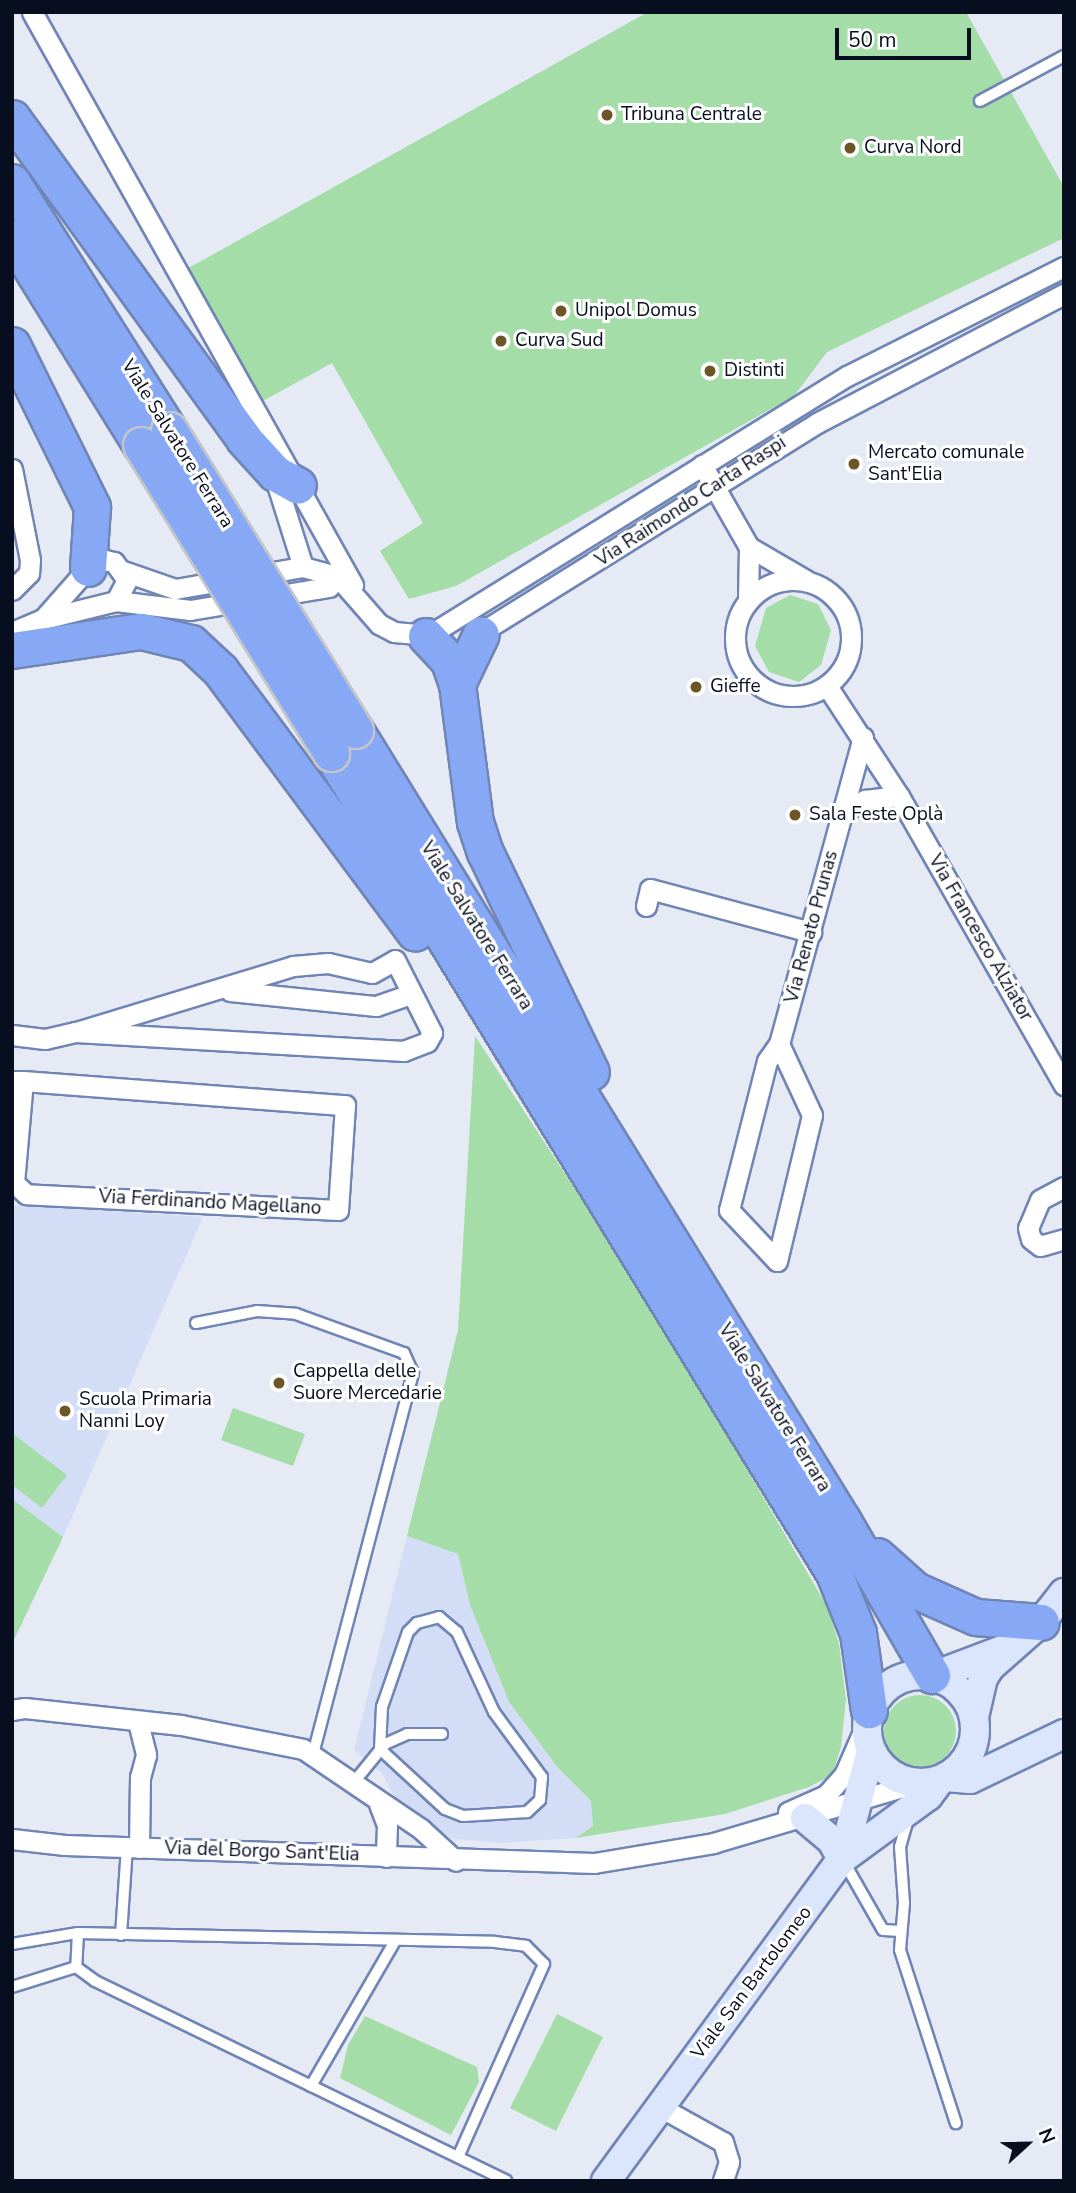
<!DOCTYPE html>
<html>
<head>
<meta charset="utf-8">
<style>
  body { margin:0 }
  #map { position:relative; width:1076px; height:2193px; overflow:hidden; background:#e5eaf5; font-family:"Nunito Sans",sans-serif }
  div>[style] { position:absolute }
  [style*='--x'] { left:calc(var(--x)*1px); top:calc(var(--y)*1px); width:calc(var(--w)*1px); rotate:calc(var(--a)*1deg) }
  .built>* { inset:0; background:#d3def6 }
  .green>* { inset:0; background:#a4dda7 }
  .round { border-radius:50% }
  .roads { filter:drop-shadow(2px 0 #7085b5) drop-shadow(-2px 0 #7085b5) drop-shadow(0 2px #7085b5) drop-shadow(0 -2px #7085b5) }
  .lane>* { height:10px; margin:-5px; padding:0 5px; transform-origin:5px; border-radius:5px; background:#fff }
  .street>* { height:19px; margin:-9.5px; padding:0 9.5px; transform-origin:9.5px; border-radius:9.5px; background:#fff }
  .street>.ring { margin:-9.5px; padding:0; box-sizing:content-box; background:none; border:19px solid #fff; border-radius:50% }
  .secondary>* { height:28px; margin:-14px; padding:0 14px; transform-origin:14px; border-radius:14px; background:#dbe5fc }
  .secondary>.ring { margin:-14px; padding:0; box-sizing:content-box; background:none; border:28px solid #dbe5fc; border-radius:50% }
  .highway>* { height:35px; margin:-17.5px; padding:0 17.5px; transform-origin:17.5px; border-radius:17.5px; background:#87a8f5 }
  .bridges { filter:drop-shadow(2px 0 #c3c5c9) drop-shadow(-2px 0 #c3c5c9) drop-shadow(0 2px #c3c5c9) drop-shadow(0 -2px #c3c5c9) }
  .highway-bridge>* { height:35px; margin:-17.5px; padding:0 17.5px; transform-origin:17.5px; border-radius:17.5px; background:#87a8f5 }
  .dots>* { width:19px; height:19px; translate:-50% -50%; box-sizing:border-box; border:4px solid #fff; border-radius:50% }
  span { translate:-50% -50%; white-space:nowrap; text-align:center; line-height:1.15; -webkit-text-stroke:6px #fff; paint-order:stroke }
  .poi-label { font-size:19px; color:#070e1f }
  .left { translate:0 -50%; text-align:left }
  .street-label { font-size:19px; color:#070e1f }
  .frame { position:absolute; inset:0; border:14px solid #070e1f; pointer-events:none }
  .north { position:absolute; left:992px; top:2109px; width:70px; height:70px; -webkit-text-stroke:5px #fff; paint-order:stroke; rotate:68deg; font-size:19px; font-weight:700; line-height:28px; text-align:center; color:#070e1f }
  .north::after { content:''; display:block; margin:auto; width:24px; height:32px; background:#070e1f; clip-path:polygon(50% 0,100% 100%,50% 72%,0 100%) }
  .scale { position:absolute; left:835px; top:28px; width:136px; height:32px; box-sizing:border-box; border:4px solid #070e1f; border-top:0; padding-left:9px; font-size:21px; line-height:24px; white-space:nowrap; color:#070e1f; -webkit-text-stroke:5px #fff; paint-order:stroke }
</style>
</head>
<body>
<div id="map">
  <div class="built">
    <i style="clip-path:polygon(12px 1205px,203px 1217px,63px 1537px,12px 1499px)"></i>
    <i style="clip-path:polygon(407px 1536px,458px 1554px,470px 1605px,509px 1702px,558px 1768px,591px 1801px,593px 1826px,576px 1838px,502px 1843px,453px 1839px,410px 1813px,395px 1798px,382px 1773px,354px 1750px)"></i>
  </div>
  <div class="green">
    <i style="clip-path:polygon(648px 12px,966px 12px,1064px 187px,1064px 238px,827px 352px,794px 396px,456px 586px,409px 599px,380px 551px,423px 523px,332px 363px,261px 402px,185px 270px)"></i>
    <i style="clip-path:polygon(790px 595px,818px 604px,831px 630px,821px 665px,799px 682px,769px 672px,755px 646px,766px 608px)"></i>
    <i style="clip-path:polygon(475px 1036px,725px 1419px,746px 1468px,828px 1608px,839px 1644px,846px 1700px,841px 1747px,832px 1775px,809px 1787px,725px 1814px,576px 1838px,593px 1826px,591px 1801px,558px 1768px,509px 1702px,470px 1605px,458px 1554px,407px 1536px,458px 1330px)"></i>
    <i style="clip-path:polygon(233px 1408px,305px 1434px,293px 1466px,221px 1440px)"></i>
    <i style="clip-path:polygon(12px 1433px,67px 1475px,42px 1508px,12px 1485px)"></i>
    <i style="clip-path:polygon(12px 1499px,63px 1537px,12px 1644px)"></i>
    <i class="round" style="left:884px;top:1695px;width:72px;height:72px"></i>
    <i style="clip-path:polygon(557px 2014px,603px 2037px,556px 2131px,510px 2108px)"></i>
    <i style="clip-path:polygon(365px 2016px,477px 2067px,479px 2082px,451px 2135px,340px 2078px,348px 2045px)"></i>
  </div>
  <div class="roads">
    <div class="lane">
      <i style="--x:980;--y:101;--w:95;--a:-28.2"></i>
      <i style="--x:196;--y:1323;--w:62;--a:-11.1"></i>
      <i style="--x:257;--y:1311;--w:39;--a:4"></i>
      <i style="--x:296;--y:1314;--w:115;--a:19.9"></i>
      <i style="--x:404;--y:1353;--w:22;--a:66"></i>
      <i style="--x:413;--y:1373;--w:393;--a:104.7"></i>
      <i style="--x:439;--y:1617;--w:23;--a:40"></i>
      <i style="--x:457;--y:1632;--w:88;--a:65.2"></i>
      <i style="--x:494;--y:1712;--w:81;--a:53.6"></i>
      <i style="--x:542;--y:1777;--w:23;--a:95"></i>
      <i style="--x:540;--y:1800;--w:18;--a:137"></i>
      <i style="--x:527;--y:1812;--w:64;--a:176.4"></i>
      <i style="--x:463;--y:1816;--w:19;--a:-159"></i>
      <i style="--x:445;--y:1809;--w:88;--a:-137.3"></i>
      <i style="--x:380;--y:1749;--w:42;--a:-87.3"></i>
      <i style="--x:382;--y:1707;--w:79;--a:-70.9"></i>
      <i style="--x:408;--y:1632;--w:13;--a:-45"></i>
      <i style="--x:417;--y:1623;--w:23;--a:-15"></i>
      <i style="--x:354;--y:1782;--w:49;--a:-50.8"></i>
      <i style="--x:385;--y:1744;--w:24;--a:-24"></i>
      <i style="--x:407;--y:1734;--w:35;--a:0"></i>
      <i style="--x:908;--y:1819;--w:29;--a:106"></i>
      <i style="--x:900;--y:1847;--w:56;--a:85.9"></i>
      <i style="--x:904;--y:1903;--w:47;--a:94.9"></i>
      <i style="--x:900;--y:1950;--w:182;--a:72.1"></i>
      <i style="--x:844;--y:1862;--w:78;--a:60.2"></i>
      <i style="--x:883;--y:1930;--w:18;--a:3"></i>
      <i style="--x:78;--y:1933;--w:34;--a:93"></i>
      <i style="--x:76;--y:1967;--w:24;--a:36"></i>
      <i style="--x:95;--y:1981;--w:457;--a:25.9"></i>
      <i style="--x:121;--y:1935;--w:87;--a:-86.1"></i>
      <i style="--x:12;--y:1944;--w:67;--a:-9.5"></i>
      <i style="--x:78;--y:1933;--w:417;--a:1.2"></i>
      <i style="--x:495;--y:1942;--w:31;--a:7"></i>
      <i style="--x:526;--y:1946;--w:25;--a:45"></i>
      <i style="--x:544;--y:1964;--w:211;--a:114"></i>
      <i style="--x:12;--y:1987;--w:67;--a:-17.4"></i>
      <i style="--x:311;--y:2086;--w:168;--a:-59.9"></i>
    </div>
    <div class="street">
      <i style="--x:32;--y:12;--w:657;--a:60.74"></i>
      <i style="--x:702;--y:465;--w:95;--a:60.2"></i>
      <i style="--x:749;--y:547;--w:54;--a:91.1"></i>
      <i style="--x:12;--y:469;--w:93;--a:78.8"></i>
      <i style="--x:30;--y:560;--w:13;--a:94"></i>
      <i style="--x:29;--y:573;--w:24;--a:135"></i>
      <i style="--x:274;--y:475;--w:96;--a:72.5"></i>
      <i style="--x:749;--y:547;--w:66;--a:30.1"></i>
      <i style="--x:105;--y:560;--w:9;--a:13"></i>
      <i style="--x:114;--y:562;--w:22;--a:54"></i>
      <i style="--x:127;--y:580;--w:24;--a:118"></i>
      <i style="--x:116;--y:601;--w:75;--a:166.1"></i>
      <i style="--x:43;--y:619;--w:68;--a:-48.6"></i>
      <i style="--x:88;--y:568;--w:19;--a:-25"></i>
      <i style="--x:123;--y:571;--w:55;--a:19.1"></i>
      <i style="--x:175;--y:589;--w:130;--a:-9.8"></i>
      <i style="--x:303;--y:567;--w:35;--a:15"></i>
      <i style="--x:337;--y:576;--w:64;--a:48.8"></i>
      <i style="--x:379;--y:624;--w:17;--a:28"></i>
      <i style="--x:394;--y:632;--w:35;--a:5"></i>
      <i style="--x:429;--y:635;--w:492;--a:-31.8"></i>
      <i style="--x:847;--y:376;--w:243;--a:-26.7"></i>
      <i class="ring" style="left:735px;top:580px;width:97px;height:97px"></i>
      <i style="--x:116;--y:601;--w:75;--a:6.9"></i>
      <i style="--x:190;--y:610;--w:141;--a:-9.4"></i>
      <i style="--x:12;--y:632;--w:34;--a:-23"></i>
      <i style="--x:475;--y:636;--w:403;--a:-31.9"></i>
      <i style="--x:817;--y:423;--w:279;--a:-27.6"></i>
      <i style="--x:827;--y:686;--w:131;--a:56.8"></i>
      <i style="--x:899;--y:796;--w:333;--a:60.3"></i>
      <i style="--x:844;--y:811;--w:24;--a:-28"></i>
      <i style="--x:865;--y:800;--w:34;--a:-7"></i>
      <i style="--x:646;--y:906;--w:17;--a:-77"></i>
      <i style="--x:650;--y:889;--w:167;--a:15"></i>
      <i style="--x:230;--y:991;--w:147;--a:5.9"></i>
      <i style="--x:376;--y:1006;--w:37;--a:-19"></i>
      <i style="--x:12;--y:1035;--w:33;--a:7"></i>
      <i style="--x:45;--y:1039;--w:32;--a:-13"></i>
      <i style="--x:76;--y:1032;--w:227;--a:-16.9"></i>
      <i style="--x:293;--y:966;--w:35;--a:-5"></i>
      <i style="--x:328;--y:963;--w:45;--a:12.8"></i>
      <i style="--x:372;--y:973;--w:26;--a:-29"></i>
      <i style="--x:395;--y:960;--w:82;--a:63.1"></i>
      <i style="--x:432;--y:1033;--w:10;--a:119"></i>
      <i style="--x:427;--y:1042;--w:25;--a:159"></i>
      <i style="--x:404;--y:1051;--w:329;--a:-176.7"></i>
      <i style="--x:12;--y:1081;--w:11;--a:0"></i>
      <i style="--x:23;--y:1081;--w:323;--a:4.3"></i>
      <i style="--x:345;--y:1105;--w:105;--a:93.8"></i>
      <i style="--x:338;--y:1210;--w:312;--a:-177.1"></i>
      <i style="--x:26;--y:1194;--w:16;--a:-137"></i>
      <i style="--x:14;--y:1183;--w:102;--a:-85"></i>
      <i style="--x:1064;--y:1187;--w:27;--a:152"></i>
      <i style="--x:1040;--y:1200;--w:30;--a:113"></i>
      <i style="--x:1028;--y:1228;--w:11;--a:75"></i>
      <i style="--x:1031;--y:1239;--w:11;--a:38"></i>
      <i style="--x:1040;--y:1246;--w:25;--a:-16"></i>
      <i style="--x:777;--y:1261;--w:70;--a:-133.3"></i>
      <i style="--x:729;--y:1210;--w:154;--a:-75.7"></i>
      <i style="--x:767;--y:1061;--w:21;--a:-55"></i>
      <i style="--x:779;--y:1044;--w:318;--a:-74.7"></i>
      <i style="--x:777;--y:1261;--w:150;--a:-76.5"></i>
      <i style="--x:812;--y:1115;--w:78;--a:-114.9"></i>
      <i style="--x:12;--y:1710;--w:13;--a:-9"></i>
      <i style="--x:25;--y:1708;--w:157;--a:6.2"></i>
      <i style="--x:181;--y:1725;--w:124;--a:11.1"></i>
      <i style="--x:303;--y:1749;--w:143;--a:34.1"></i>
      <i style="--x:421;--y:1829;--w:47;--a:42.4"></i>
      <i style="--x:138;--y:1722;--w:34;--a:76"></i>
      <i style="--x:146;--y:1755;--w:23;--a:105"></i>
      <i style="--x:140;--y:1777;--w:71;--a:90.8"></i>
      <i style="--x:379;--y:1804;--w:22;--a:69"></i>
      <i style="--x:387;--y:1825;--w:32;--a:92"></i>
      <i style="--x:788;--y:1812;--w:42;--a:-24.1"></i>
      <i style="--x:826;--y:1795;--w:27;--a:-48"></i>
      <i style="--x:844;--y:1775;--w:55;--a:-66.3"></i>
      <i style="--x:12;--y:1839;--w:53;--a:6.5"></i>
      <i style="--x:65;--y:1845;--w:529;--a:1.95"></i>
      <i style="--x:594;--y:1863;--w:121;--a:-9.5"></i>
      <i style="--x:713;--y:1843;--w:211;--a:-16.5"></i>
      <i style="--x:660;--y:2107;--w:72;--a:29.1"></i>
      <i style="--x:723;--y:2142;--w:21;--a:73"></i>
      <i style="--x:729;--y:2162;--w:20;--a:108"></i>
    </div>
    <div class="secondary">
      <i class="ring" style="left:867px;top:1675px;width:80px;height:80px"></i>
      <i style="--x:936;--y:1675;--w:74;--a:-20.6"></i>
      <i style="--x:974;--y:1717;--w:40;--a:-77"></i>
      <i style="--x:983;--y:1678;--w:13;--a:-58"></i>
      <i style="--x:990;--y:1667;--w:68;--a:-41.4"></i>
      <i style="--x:1041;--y:1622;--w:37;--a:-52"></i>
      <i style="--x:946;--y:1777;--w:24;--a:5"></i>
      <i style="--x:970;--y:1779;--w:104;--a:-25.6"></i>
      <i style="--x:805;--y:1818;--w:35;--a:40"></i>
      <i style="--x:832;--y:1841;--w:21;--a:61"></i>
      <i style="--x:842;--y:1859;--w:107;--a:-36.2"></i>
      <i style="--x:928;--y:1796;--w:20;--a:-53"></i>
      <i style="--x:606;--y:2181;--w:399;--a:-53.8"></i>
      <i style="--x:842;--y:1859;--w:112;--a:-75"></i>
    </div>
    <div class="highway">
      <i style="--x:12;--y:118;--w:396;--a:54.1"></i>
      <i style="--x:244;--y:439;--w:46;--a:47.6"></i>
      <i style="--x:275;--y:473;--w:26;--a:29"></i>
      <i style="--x:12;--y:182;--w:294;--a:57.7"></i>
      <i style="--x:12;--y:237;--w:245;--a:58.2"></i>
      <i style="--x:12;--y:345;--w:181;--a:63.7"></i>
      <i style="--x:92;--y:507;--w:61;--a:93.8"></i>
      <i style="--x:426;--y:636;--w:34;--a:47"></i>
      <i style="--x:449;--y:661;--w:24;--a:71"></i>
      <i style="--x:457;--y:684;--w:139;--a:82.6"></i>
      <i style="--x:475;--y:822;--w:32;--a:72"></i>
      <i style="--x:485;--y:852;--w:244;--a:64.3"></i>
      <i style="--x:12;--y:650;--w:130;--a:-8.4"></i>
      <i style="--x:141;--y:631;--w:51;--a:13.5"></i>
      <i style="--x:191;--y:643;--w:40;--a:43"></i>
      <i style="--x:220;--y:670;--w:327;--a:53.4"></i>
      <i style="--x:457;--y:684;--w:55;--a:-64.4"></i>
      <i style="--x:355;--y:730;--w:929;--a:58.33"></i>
      <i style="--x:843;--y:1521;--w:178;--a:60"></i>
      <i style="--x:331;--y:753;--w:962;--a:58.47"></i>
      <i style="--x:834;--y:1573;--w:65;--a:68.2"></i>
      <i style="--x:858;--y:1633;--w:78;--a:81.9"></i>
      <i style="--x:877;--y:1556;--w:51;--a:41.8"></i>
      <i style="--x:915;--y:1590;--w:67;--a:23.9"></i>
      <i style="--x:976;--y:1617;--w:65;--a:4.4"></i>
    </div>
  </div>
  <div class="bridges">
    <div class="highway-bridge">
      <i style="--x:169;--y:430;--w:353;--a:58.2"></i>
      <i style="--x:141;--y:445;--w:362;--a:58.3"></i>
    </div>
  </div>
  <div class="dots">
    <i style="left:607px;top:115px;background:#6c5626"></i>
    <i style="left:850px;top:148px;background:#6c5626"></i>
    <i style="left:561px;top:311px;background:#6c5626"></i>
    <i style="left:501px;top:341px;background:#6c5626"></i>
    <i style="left:710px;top:371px;background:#6c5626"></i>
    <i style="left:854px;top:464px;background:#6c5626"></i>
    <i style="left:696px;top:687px;background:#6c5626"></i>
    <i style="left:795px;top:815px;background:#6c5626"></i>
    <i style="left:279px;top:1383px;background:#6c5626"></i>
    <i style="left:65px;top:1411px;background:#6c5626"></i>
  </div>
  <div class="poi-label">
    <span class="left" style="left:621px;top:115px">Tribuna Centrale</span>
    <span class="left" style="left:864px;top:148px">Curva Nord</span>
    <span class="left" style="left:575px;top:311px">Unipol Domus</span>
    <span class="left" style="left:515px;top:341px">Curva Sud</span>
    <span class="left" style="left:724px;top:371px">Distinti</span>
    <span class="left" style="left:868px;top:464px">Mercato comunale<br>Sant'Elia</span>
    <span class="left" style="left:710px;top:687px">Gieffe</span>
    <span class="left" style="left:809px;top:815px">Sala Feste Oplà</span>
    <span class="left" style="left:293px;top:1383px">Cappella delle<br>Suore Mercedarie</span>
    <span class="left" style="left:79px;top:1411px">Scuola Primaria<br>Nanni Loy</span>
  </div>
  <div class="street-label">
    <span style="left:177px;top:444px;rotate:58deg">Viale Salvatore Ferrara</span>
    <span style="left:691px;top:502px;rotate:-33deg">Via Raimondo Carta Raspi</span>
    <span style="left:476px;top:926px;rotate:58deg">Viale Salvatore Ferrara</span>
    <span style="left:812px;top:927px;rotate:-75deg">Via Renato Prunas</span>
    <span style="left:980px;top:938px;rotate:60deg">Via Francesco Alziator</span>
    <span style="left:210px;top:1203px;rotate:3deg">Via Ferdinando Magellano</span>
    <span style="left:774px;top:1408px;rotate:58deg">Viale Salvatore Ferrara</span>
    <span style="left:262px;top:1852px;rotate:2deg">Via del Borgo Sant'Elia</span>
    <span style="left:752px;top:1983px;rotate:-53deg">Viale San Bartolomeo</span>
  </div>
  <div class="frame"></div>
  <div class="north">N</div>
  <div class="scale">50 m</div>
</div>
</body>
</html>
